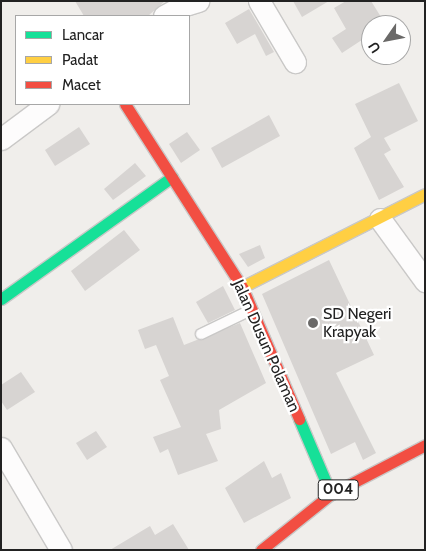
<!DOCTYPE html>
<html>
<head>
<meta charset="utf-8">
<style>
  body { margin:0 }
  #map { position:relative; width:426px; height:551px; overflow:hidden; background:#f0eeeb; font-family:Cabin,sans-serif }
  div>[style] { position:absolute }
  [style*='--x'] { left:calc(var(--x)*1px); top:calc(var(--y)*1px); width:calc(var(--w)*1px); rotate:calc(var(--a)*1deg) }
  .building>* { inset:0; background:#d7d4d2 }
  .roads { filter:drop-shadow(1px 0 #c9c8c7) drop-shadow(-1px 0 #c9c8c7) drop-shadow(0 1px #c9c8c7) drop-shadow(0 -1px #c9c8c7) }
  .lane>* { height:10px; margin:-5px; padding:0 5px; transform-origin:5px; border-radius:5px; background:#fdfcfc }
  .street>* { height:21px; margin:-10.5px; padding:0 10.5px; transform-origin:10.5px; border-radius:10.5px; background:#fdfcfc }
  .fast>* { height:11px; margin:-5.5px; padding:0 5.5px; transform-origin:5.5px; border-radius:5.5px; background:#16e098 }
  .slow>* { height:11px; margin:-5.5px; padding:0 5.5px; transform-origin:5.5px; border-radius:5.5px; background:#ffcf43 }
  .jam>* { height:11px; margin:-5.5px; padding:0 5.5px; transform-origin:5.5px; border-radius:5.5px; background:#f24e42 }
  .dots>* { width:14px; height:14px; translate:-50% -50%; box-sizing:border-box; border:2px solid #fff; border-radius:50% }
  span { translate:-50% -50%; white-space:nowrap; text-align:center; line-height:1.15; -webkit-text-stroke:4.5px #fff; paint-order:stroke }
  .shield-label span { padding:1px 4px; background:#fff; border:1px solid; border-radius:4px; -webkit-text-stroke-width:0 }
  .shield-label { font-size:15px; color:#222; font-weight:700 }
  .poi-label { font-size:16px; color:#222 }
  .left { translate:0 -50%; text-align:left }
  .street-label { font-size:16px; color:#222 }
  .frame { position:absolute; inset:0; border:2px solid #222; pointer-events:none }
  .legend { position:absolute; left:15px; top:15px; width:175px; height:90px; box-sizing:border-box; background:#fff; border:1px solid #a7a7a7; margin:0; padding:6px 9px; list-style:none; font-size:15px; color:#222 }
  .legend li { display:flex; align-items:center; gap:10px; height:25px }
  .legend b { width:25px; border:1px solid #a7a7a7 }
  .north { position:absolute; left:361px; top:15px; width:50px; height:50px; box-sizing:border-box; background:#fff; border:1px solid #a7a7a7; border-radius:50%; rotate:237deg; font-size:14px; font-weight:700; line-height:20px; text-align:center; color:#222 }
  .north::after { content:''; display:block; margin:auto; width:18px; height:22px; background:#6a6968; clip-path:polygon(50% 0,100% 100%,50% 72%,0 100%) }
</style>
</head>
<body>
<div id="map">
  <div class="building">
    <i style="clip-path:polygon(75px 1px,165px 1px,148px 16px,84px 16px)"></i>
    <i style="clip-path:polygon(293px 1px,329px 1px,302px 17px)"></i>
    <i style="clip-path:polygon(346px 1px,371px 1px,386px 25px,371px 25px,371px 34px,342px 53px,332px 38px,346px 29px,334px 8px)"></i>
    <i style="clip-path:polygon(249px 9px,274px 52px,266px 56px,255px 34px,237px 44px,225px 23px)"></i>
    <i style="clip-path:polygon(399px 83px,418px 121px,384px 138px,391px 150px,384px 154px,404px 187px,379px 200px,354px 148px,371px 137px,355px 104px)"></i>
    <i style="clip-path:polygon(269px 115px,280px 136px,222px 168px,211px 148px)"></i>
    <i style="clip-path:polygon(79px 127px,90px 144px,55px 166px,45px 150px)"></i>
    <i style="clip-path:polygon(187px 132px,200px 150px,181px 163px,169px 144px)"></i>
    <i style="clip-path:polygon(135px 163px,146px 176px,113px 200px,104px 189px)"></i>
    <i style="clip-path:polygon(124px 230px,140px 250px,85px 291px,71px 271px)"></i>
    <i style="clip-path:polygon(260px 245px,265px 258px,248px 267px,239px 254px)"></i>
    <i style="clip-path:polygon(329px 260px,374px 355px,336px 373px,376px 453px,363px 460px,355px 442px,331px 454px,262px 294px)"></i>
    <i style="clip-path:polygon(223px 286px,235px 310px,208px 323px,196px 302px)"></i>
    <i style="clip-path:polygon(173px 317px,184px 345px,240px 323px,266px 383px,219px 410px,221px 429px,206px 434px,218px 461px,178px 475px,168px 449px,160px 453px,153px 437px,181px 427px,160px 380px,169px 376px,156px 345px,145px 349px,138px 330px)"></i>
    <i style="clip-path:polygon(21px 372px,35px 392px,7px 410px,1px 401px,1px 385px)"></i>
    <i style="clip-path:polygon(96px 431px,107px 447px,87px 460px,76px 443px)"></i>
    <i style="clip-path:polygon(264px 461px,272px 478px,281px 473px,291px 498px,244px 523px,225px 488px)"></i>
    <i style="clip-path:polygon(173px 524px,189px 550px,110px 550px,150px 526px,155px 535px)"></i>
  </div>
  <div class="roads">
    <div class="lane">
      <i style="--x:201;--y:334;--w:55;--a:-25.6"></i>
    </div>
    <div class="street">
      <i style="--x:179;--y:1;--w:6;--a:59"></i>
      <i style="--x:182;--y:6;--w:17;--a:-17"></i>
      <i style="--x:259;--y:1;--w:71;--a:59.5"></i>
      <i style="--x:164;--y:16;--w:21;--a:-29"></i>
      <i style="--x:1;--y:139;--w:59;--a:-36.7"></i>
      <i style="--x:380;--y:219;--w:77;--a:54"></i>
      <i style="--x:1;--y:448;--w:118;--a:59.5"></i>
    </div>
    <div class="fast">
      <i style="--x:1;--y:299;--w:210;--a:-35.5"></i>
      <i style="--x:299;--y:419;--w:82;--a:66.9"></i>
    </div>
    <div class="slow">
      <i style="--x:242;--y:287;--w:205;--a:-26.9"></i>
    </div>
    <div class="jam">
      <i style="--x:125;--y:104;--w:217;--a:57.4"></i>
      <i style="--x:242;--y:287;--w:144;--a:66.6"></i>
      <i style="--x:261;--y:550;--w:90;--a:-38.7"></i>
      <i style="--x:331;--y:494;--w:106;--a:-27.5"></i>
    </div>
  </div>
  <div class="dots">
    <i style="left:313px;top:323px;background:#6a6968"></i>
  </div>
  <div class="shield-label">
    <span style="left:338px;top:490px">004</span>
  </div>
  <div class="poi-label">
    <span class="left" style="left:323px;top:323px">SD Negeri<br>Krapyak</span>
  </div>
  <div class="street-label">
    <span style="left:266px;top:346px;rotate:66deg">Jalan Dusun Polaman</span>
  </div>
  <div class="frame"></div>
  <ul class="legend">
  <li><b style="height:6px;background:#16e098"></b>Lancar</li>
  <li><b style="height:6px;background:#ffcf43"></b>Padat</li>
  <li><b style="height:6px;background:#f24e42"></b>Macet</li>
  </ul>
  <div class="north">U</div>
</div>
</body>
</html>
